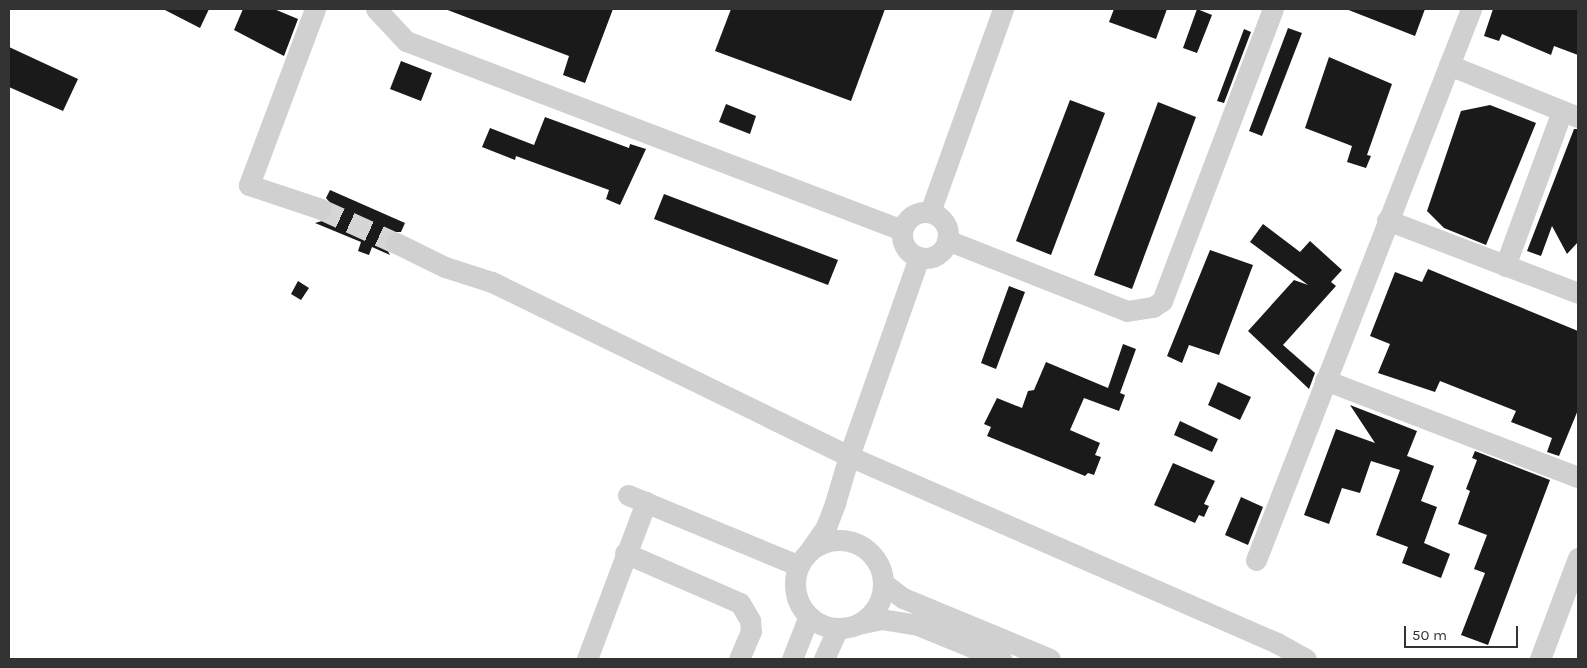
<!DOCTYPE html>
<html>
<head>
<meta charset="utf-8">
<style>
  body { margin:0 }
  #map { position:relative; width:1587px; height:668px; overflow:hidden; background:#fff; font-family:Karla,sans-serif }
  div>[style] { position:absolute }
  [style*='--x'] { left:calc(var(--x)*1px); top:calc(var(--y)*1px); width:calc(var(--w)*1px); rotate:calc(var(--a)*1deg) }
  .building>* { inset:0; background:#1a1a1a }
  .minor-tunnel>* { height:21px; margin-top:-10.5px; transform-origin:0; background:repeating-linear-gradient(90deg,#d6d6d6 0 21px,transparent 0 32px) }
  .minor>* { height:21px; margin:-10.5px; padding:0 10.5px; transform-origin:10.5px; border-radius:10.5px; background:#d0d0d0 }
  .minor>.ring { margin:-10.5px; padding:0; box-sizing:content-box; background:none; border:21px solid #d0d0d0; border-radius:50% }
  span { translate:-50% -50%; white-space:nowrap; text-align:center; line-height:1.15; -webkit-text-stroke:5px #fff; paint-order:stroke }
  .frame { position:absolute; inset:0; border:10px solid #333; pointer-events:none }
  .scale { position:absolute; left:1404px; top:626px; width:114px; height:22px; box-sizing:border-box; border:2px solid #333; border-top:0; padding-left:6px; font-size:15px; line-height:18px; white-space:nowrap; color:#333; -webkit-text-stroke:4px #fff; paint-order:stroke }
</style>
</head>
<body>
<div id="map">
  <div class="building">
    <i style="clip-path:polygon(163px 9px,209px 9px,200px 28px)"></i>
    <i style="clip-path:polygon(243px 9px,274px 9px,298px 19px,284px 56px,234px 30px)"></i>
    <i style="clip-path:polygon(445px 9px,613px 9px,585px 83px,563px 75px,569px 56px)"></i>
    <i style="clip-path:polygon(731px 9px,885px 9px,851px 101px,715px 51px)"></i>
    <i style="clip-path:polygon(1114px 9px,1167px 9px,1156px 39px,1109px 22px)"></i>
    <i style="clip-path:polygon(1197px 9px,1212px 15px,1197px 53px,1183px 48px)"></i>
    <i style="clip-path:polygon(1346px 9px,1425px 9px,1415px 36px)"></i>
    <i style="clip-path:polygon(1493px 9px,1578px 9px,1578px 55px,1554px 46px,1551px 55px,1502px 34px,1499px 41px,1484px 36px)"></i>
    <i style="clip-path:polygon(1288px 28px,1302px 33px,1262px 136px,1249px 131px)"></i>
    <i style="clip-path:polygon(1244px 29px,1251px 32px,1224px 103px,1217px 101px)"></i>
    <i style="clip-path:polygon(9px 47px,78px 79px,63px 111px,9px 87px)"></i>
    <i style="clip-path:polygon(1329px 57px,1392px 84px,1367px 155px,1371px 156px,1366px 168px,1347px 162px,1352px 146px,1305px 128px)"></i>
    <i style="clip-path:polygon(401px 61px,432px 73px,421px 101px,390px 89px)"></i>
    <i style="clip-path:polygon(1070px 100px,1105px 113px,1051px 255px,1016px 241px)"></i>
    <i style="clip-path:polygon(1158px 102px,1196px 117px,1132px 289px,1094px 275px)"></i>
    <i style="clip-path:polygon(726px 104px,756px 116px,750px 134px,719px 122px)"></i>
    <i style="clip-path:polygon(1490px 105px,1536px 123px,1486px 245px,1444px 228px,1427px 211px,1461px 111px)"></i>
    <i style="clip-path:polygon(545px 117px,629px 148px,630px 144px,646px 149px,620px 205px,606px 199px,609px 190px,516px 156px,515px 160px,482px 147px,490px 128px,534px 145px)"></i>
    <i style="clip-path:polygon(1574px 129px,1578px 129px,1578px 242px,1567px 254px,1552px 226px,1541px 256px,1527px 251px)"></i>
    <i style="clip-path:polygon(330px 190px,405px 223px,401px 232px,389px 232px,385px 238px,384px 244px,390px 255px,372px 247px,369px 255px,358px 251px,361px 242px,315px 223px,329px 219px,333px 213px,333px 206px,326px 198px)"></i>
    <i style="clip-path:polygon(664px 194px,838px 260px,828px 285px,654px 219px)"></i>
    <i style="clip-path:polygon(1263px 224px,1300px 252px,1310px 241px,1342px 270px,1331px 282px,1336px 286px,1283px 345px,1315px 373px,1309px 389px,1248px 331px,1294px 280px,1308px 285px,1250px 242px)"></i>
    <i style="clip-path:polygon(1210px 250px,1253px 265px,1219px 355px,1189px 345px,1182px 363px,1167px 356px)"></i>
    <i style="clip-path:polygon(1428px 269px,1578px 331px,1578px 410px,1559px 456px,1547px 452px,1552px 438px,1511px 422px,1516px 411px,1440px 381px,1435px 392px,1378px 373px,1390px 344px,1370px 336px,1395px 272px,1422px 282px)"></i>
    <i style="clip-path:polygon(298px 281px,309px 288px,301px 300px,291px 294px)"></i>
    <i style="clip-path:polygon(1009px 286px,1025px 292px,996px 369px,981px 363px)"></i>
    <i style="clip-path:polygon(1123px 344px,1136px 349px,1120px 393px,1125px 395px,1119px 411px,1084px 398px,1070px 430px,1100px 443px,1095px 455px,1101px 457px,1094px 475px,1088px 473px,1085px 476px,987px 436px,991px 427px,984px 424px,997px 398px,1022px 408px,1028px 391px,1034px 390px,1046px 362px,1108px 388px)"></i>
    <i style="clip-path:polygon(1218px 382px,1251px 397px,1240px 420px,1208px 405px)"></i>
    <i style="clip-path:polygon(1350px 405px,1417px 431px,1407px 456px,1434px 466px,1421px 501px,1437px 507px,1424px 543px,1450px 554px,1441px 578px,1402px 563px,1408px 547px,1376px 535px,1400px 470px,1371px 461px,1360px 493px,1342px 488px,1329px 524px,1304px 515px,1336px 429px,1375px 443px)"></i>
    <i style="clip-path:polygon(1180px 421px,1218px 439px,1212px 452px,1174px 435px)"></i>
    <i style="clip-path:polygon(1475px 451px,1550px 480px,1488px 645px,1461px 635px,1485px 573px,1474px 569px,1487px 535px,1458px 524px,1470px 491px,1466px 489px,1477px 460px,1472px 458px)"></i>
    <i style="clip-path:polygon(1173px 463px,1215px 481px,1204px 504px,1209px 506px,1204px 517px,1199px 515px,1195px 523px,1154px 505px)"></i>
    <i style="clip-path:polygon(1241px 497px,1263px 507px,1248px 545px,1225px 535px)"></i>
  </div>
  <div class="minor-tunnel">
    <i style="--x:321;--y:209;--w:82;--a:24.4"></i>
  </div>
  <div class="minor">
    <i style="--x:315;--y:9;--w:188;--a:110.6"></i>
    <i style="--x:249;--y:185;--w:76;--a:18.4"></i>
    <i style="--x:376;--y:9;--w:44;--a:46.8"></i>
    <i style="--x:406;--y:41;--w:531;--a:20.86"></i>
    <i style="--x:1449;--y:65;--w:139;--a:22"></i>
    <i class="ring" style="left:902px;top:212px;width:25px;height:25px"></i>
    <i style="--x:930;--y:212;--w:216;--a:-70.2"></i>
    <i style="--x:1387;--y:220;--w:204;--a:20.9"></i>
    <i style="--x:947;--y:240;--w:193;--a:21.5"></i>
    <i style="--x:1127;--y:311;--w:26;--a:-9"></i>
    <i style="--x:1153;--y:307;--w:11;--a:-34"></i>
    <i style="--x:1162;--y:301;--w:312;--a:-69.2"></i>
    <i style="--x:396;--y:243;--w:55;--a:26.1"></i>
    <i style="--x:445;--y:267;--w:49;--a:17.7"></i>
    <i style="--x:492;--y:282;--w:397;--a:26"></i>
    <i style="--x:849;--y:456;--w:467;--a:23.6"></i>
    <i style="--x:1277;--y:643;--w:33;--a:29"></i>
    <i style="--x:1505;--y:266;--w:165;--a:-69.8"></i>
    <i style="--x:1325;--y:380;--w:271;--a:21"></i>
    <i style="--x:628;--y:495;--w:185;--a:22.5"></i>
    <i class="ring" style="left:795px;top:540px;width:67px;height:67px"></i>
    <i style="--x:625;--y:553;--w:125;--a:23.5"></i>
    <i style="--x:740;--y:603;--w:20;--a:60"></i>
    <i style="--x:750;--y:620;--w:11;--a:85"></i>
    <i style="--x:751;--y:631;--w:30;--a:113"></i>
    <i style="--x:808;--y:553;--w:32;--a:-55"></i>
    <i style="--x:826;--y:527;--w:26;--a:-69"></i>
    <i style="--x:835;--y:503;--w:49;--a:-73.4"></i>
    <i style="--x:849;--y:456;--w:211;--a:-70.6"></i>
    <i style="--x:1256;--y:560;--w:591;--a:-68.68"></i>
    <i style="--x:883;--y:583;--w:25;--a:37"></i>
    <i style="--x:903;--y:598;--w:159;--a:22.5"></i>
    <i style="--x:858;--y:624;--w:24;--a:-12"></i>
    <i style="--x:881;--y:619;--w:37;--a:9"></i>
    <i style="--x:918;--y:625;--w:90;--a:22.3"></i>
    <i style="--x:587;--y:659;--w:168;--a:-69.4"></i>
    <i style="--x:792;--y:659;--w:46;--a:-68.4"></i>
    <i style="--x:824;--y:659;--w:34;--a:-66"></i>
    <i style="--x:1540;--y:659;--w:108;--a:-69.4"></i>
  </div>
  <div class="frame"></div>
  <div class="scale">50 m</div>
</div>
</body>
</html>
